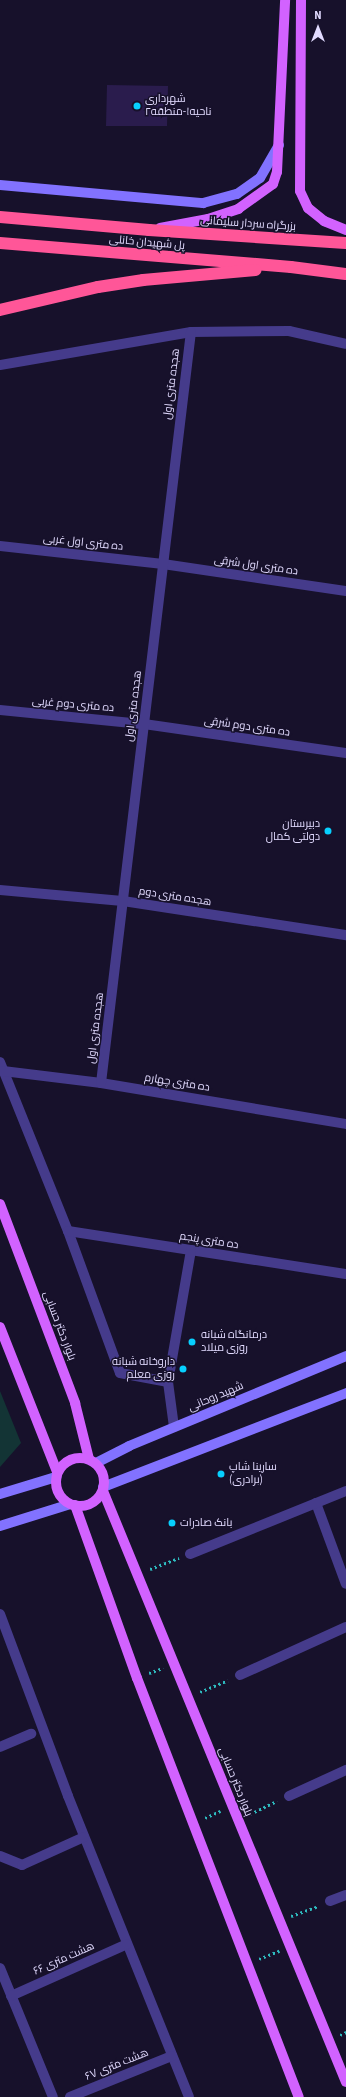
<!DOCTYPE html>
<html>
<head>
<meta charset="utf-8">
<style>
  body { margin:0 }
  #map { position:relative; width:346px; height:2097px; overflow:hidden; background:#17112b; font-family:"Source Sans 3",Cairo,sans-serif }
  div>[style] { position:absolute }
  [style*='--x'] { left:calc(var(--x)*1px); top:calc(var(--y)*1px); width:calc(var(--w)*1px); rotate:calc(var(--a)*1deg) }
  .green>* { inset:0; background:#133435 }
  .building>* { inset:0; background:#2a1c4d }
  .path>* { height:2.5px; margin-top:-1.25px; transform-origin:0; background:repeating-linear-gradient(90deg,#2ebbbf 0 2px,transparent 0 5px) }
  .street>* { height:10px; margin:-5px; padding:0 5px; transform-origin:5px; border-radius:5px; background:#453b8b }
  .secondary>* { height:10px; margin:-5px; padding:0 5px; transform-origin:5px; border-radius:5px; background:#8272ff }
  .primary>* { height:10px; margin:-5px; padding:0 5px; transform-origin:5px; border-radius:5px; background:#d262ff }
  .primary>.ring { margin:-5px; padding:0; box-sizing:content-box; background:none; border:10px solid #d262ff; border-radius:50% }
  .highway>* { height:12px; margin:-6px; padding:0 6px; transform-origin:6px; border-radius:6px; background:#ff5698 }
  .dots>* { width:11px; height:11px; translate:-50% -50%; box-sizing:border-box; border:2px solid #17112b; border-radius:50% }
  span { translate:-50% -50%; white-space:nowrap; text-align:center; line-height:1.15; -webkit-text-stroke:3px #17112b; paint-order:stroke }
  .poi-label { font-size:11px; color:#e2dbff }
  .left { translate:0 -50%; text-align:left }
  .right { translate:-100% -50%; text-align:right }
  .street-label { font-size:11px; color:#e2dbff }
  .north { position:absolute; left:298px; top:8px; width:40px; height:40px; -webkit-text-stroke:3px #17112b; paint-order:stroke; rotate:0deg; font-size:11px; font-weight:700; line-height:16px; text-align:center; color:#e2dbff }
  .north::after { content:''; display:block; margin:auto; width:14px; height:18px; background:#e2dbff; clip-path:polygon(50% 0,100% 100%,50% 72%,0 100%) }
</style>
</head>
<body>
<div id="map">
  <div class="green">
    <i style="clip-path:polygon(0 1391px,21px 1443px,0 1467px)"></i>
  </div>
  <div class="building">
    <i style="clip-path:polygon(107px 85px,168px 86px,167px 126px,106px 126px)"></i>
  </div>
  <div class="path">
    <i style="--x:150;--y:1569;--w:31;--a:-21"></i>
    <i style="--x:149;--y:1673;--w:15;--a:-20"></i>
    <i style="--x:200;--y:1692;--w:30;--a:-23"></i>
    <i style="--x:250;--y:1814;--w:30;--a:-26"></i>
    <i style="--x:205;--y:1818;--w:17;--a:-25"></i>
    <i style="--x:291;--y:1916;--w:29;--a:-20"></i>
    <i style="--x:259;--y:1959;--w:22;--a:-22"></i>
    <i style="--x:340;--y:2035;--w:7;--a:-27"></i>
  </div>
  <div class="street">
    <i style="--x:0;--y:365;--w:194;--a:-9.8"></i>
    <i style="--x:191;--y:332;--w:98;--a:-0.6"></i>
    <i style="--x:289;--y:331;--w:58;--a:12.8"></i>
    <i style="--x:0;--y:546;--w:164;--a:6.3"></i>
    <i style="--x:163;--y:564;--w:185;--a:8.4"></i>
    <i style="--x:0;--y:710;--w:145;--a:5.6"></i>
    <i style="--x:144;--y:724;--w:204;--a:8.2"></i>
    <i style="--x:0;--y:890;--w:123;--a:5.1"></i>
    <i style="--x:123;--y:901;--w:226;--a:8.7"></i>
    <i style="--x:0;--y:1062;--w:182;--a:68.1"></i>
    <i style="--x:68;--y:1231;--w:151;--a:69.9"></i>
    <i style="--x:120;--y:1373;--w:49;--a:10.6"></i>
    <i style="--x:3;--y:1071;--w:99;--a:7"></i>
    <i style="--x:101;--y:1083;--w:248;--a:9.5"></i>
    <i style="--x:101;--y:1083;--w:756;--a:-83.17"></i>
    <i style="--x:68;--y:1231;--w:281;--a:8.8"></i>
    <i style="--x:174;--y:1427;--w:45;--a:-97.6"></i>
    <i style="--x:168;--y:1382;--w:134;--a:-80.1"></i>
    <i style="--x:316;--y:1503;--w:86;--a:69.7"></i>
    <i style="--x:190;--y:1554;--w:168;--a:-22"></i>
    <i style="--x:0;--y:1614;--w:194;--a:69.5"></i>
    <i style="--x:68;--y:1796;--w:324;--a:68.1"></i>
    <i style="--x:240;--y:1675;--w:116;--a:-24.4"></i>
    <i style="--x:0;--y:1747;--w:34;--a:-23"></i>
    <i style="--x:289;--y:1796;--w:63;--a:-24.5"></i>
    <i style="--x:0;--y:1856;--w:24;--a:22"></i>
    <i style="--x:22;--y:1865;--w:68;--a:-24.3"></i>
    <i style="--x:330;--y:1901;--w:17;--a:-21"></i>
    <i style="--x:0;--y:1968;--w:139;--a:67.7"></i>
    <i style="--x:11;--y:1996;--w:127;--a:-24.1"></i>
    <i style="--x:70;--y:2097;--w:110;--a:-21.9"></i>
  </div>
  <div class="secondary">
    <i style="--x:0;--y:185;--w:204;--a:5.1"></i>
    <i style="--x:203;--y:203;--w:35;--a:-15"></i>
    <i style="--x:237;--y:194;--w:28;--a:-35"></i>
    <i style="--x:260;--y:178;--w:38;--a:-60"></i>
    <i style="--x:96;--y:1463;--w:37;--a:-27"></i>
    <i style="--x:129;--y:1446;--w:235;--a:-22.5"></i>
    <i style="--x:103;--y:1487;--w:261;--a:-21.1"></i>
    <i style="--x:0;--y:1494;--w:59;--a:-16.9"></i>
    <i style="--x:0;--y:1526;--w:73;--a:-17.4"></i>
  </div>
  <div class="primary">
    <i style="--x:301;--y:0;--w:191;--a:90.3"></i>
    <i style="--x:300;--y:191;--w:19;--a:65"></i>
    <i style="--x:308;--y:208;--w:21;--a:39"></i>
    <i style="--x:324;--y:221;--w:24;--a:22"></i>
    <i style="--x:160;--y:228;--w:49;--a:-10.6"></i>
    <i style="--x:208;--y:219;--w:32;--a:-18"></i>
    <i style="--x:238;--y:209;--w:43;--a:-35.5"></i>
    <i style="--x:273;--y:184;--w:13;--a:-72"></i>
    <i style="--x:277;--y:172;--w:172;--a:-87.3"></i>
    <i style="--x:0;--y:1204;--w:213;--a:69.3"></i>
    <i style="--x:75;--y:1403;--w:58;--a:76"></i>
    <i style="--x:0;--y:1327;--w:156;--a:68.5"></i>
    <i class="ring" style="left:56px;top:1458px;width:38px;height:38px"></i>
    <i style="--x:103;--y:1491;--w:639;--a:67.65"></i>
    <i style="--x:75;--y:1505;--w:184;--a:70.3"></i>
    <i style="--x:137;--y:1678;--w:449;--a:68.9"></i>
  </div>
  <div class="highway">
    <i style="--x:0;--y:217;--w:150;--a:5"></i>
    <i style="--x:149;--y:230;--w:197;--a:3.8"></i>
    <i style="--x:0;--y:243;--w:292;--a:4.7"></i>
    <i style="--x:291;--y:267;--w:55;--a:7.3"></i>
    <i style="--x:0;--y:310;--w:101;--a:-13.2"></i>
    <i style="--x:98;--y:287;--w:46;--a:-8.8"></i>
    <i style="--x:143;--y:280;--w:113;--a:-5.1"></i>
  </div>
  <div class="dots">
    <i style="left:137px;top:106px;background:#07d0ff"></i>
    <i style="left:328px;top:831px;background:#07d0ff"></i>
    <i style="left:192px;top:1342px;background:#07d0ff"></i>
    <i style="left:183px;top:1369px;background:#07d0ff"></i>
    <i style="left:221px;top:1474px;background:#07d0ff"></i>
    <i style="left:172px;top:1523px;background:#07d0ff"></i>
  </div>
  <div class="poi-label">
    <span class="left" style="left:145px;top:106px">شهرداری<br>ناحیه۱-منطقه۲</span>
    <span class="right" style="left:320px;top:831px">دبیرستان<br>دولتی کمال</span>
    <span class="left" style="left:201px;top:1342px">درمانگاه شبانه<br>روزی میلاد</span>
    <span class="right" style="left:175px;top:1369px">داروخانه شبانه<br>روزی معلم</span>
    <span class="left" style="left:229px;top:1474px">سارینا شاپ<br>(برادری)</span>
    <span class="left" style="left:180px;top:1523px">بانک صادرات</span>
  </div>
  <div class="street-label">
    <span style="left:248px;top:224px;rotate:4deg">بزرگراه سردار سلیمانی</span>
    <span style="left:147px;top:243px;rotate:5deg">پل شهیدان خانلی</span>
    <span style="left:172px;top:384px;rotate:-83deg">هجده متری اول</span>
    <span style="left:83px;top:543px;rotate:6deg">ده متری اول غربی</span>
    <span style="left:256px;top:566px;rotate:8deg">ده متری اول شرقی</span>
    <span style="left:73px;top:705px;rotate:5deg">ده متری دوم غربی</span>
    <span style="left:134px;top:706px;rotate:-83deg">هجده متری اول</span>
    <span style="left:247px;top:727px;rotate:8deg">ده متری دوم شرقی</span>
    <span style="left:175px;top:897px;rotate:9deg">هجده متری دوم</span>
    <span style="left:96px;top:1028px;rotate:-83deg">هجده متری اول</span>
    <span style="left:177px;top:1083px;rotate:9deg">ده متری چهارم</span>
    <span style="left:209px;top:1241px;rotate:9deg">ده متری پنجم</span>
    <span style="left:59px;top:1326px;rotate:69deg">بلوار دکتر حسابی</span>
    <span style="left:216px;top:1397px;rotate:-23deg">شهید روحانی</span>
    <span style="left:235px;top:1782px;rotate:68deg">بلوار دکتر حسابی</span>
    <span style="left:64px;top:1959px;rotate:-24deg">هشت متری ۶۶</span>
    <span style="left:117px;top:2065px;rotate:-22deg">هشت متری ۶۷</span>
  </div>
  <div class="north">N</div>
</div>
</body>
</html>
